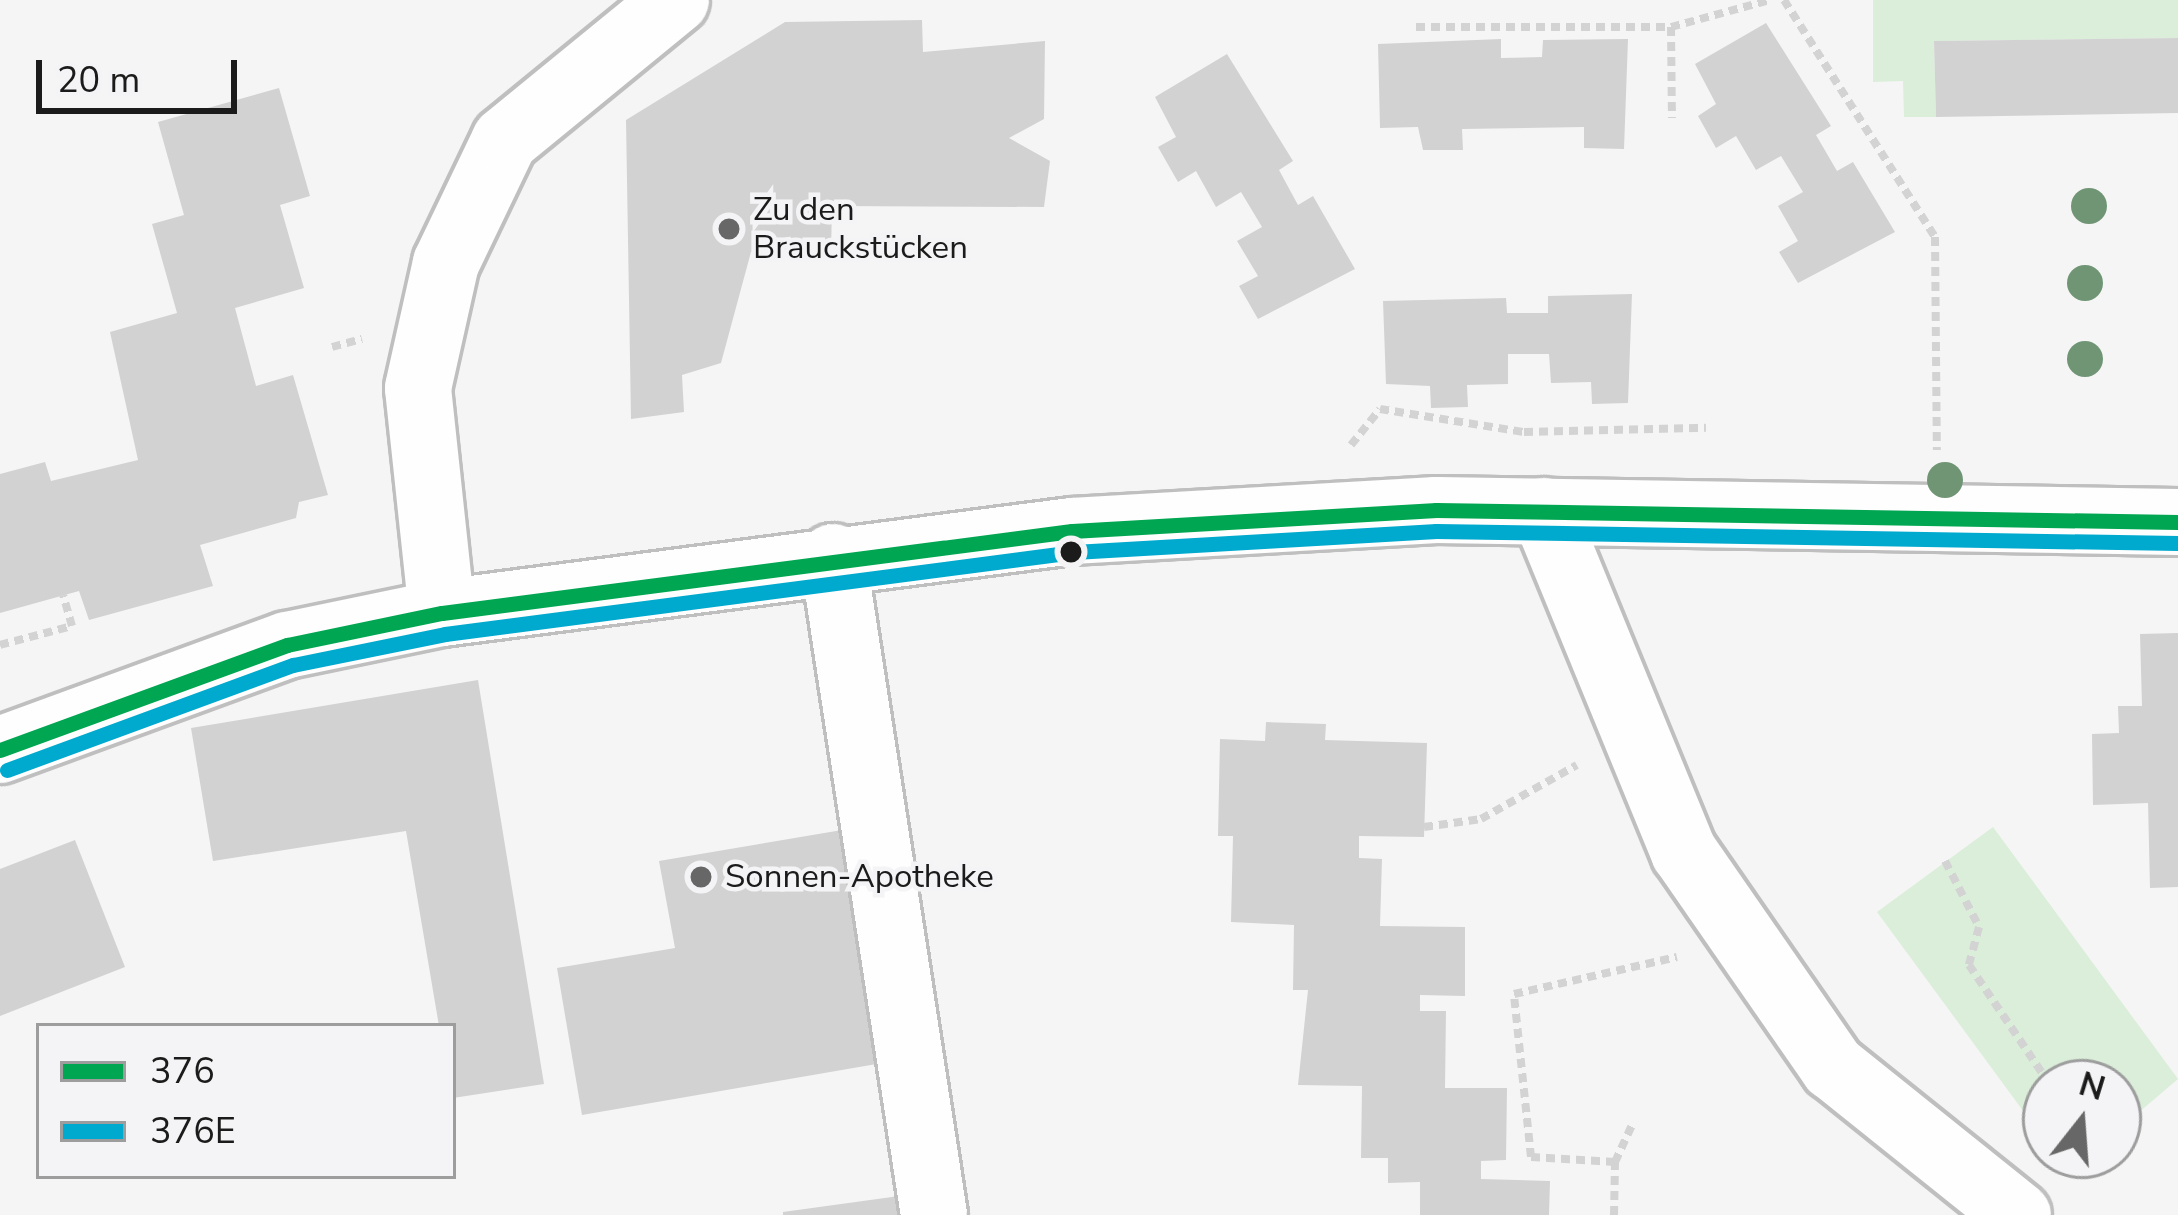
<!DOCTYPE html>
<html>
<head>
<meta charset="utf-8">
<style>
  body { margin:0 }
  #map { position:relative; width:2178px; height:1215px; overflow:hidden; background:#f5f5f5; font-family:"Nunito Sans",sans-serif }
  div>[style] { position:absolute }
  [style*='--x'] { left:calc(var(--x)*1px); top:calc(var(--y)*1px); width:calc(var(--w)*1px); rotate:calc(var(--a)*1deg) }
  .green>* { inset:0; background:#daeed9 }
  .building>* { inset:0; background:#d2d2d2 }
  .path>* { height:8px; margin-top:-4px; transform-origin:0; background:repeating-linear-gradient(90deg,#d3d3d3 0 9px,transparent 0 15px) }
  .roads { filter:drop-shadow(3px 0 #bfbfbf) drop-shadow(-3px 0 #bfbfbf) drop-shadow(0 3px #bfbfbf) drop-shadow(0 -3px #bfbfbf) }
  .minor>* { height:66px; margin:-33px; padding:0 33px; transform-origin:33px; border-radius:33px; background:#fefefe }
  .bus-1>* { height:15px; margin:-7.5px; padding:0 7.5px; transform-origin:7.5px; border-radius:7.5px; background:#00a651 }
  .bus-2>* { height:15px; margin:-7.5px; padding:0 7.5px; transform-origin:7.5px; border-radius:7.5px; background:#00a9ce }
  .trees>* { width:36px; height:36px; margin:-18px; border-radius:50%; background:#6f9575 }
  .dots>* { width:33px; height:33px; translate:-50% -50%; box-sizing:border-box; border:6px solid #f4f4f6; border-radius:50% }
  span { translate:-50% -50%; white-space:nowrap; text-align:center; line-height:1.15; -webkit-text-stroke:9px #f4f4f6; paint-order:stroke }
  .poi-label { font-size:33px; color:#1b1b1b }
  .left { translate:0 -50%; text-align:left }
  .legend { position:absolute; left:36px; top:1023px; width:420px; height:156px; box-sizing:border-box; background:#f4f4f6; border:3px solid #9d9d9e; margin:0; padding:15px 21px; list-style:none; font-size:36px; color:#1b1b1b }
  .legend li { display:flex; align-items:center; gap:24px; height:60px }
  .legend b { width:60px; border:3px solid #9d9d9e }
  .north { position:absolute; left:2022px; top:1059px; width:120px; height:120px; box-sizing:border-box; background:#f4f4f6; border:3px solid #9d9d9e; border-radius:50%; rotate:17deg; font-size:33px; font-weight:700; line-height:48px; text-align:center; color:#1b1b1b }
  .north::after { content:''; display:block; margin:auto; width:42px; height:54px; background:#676767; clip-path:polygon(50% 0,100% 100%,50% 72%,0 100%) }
  .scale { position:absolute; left:36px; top:60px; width:201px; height:54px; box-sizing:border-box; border:6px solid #1b1b1b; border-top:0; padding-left:15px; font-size:36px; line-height:42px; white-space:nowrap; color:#1b1b1b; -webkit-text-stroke:9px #f4f4f6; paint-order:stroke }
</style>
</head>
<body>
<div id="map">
  <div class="green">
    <i style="clip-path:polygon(1873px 0,2178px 0,2178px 38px,1934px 41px,1936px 117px,1904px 117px,1903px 81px,1873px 82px)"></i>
    <i style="clip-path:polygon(1993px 827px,2178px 1079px,2118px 1130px,2118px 1083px,2046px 1083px,2046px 1142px,1877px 912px)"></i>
  </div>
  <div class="building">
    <i style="clip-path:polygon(922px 20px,923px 52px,1045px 41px,1044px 119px,1009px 138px,1050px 161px,1044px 207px,832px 206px,831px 253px,751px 252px,721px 363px,682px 375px,684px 412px,631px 419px,626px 120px,785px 22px)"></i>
    <i style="clip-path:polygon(1766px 23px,1831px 126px,1816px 135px,1837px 171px,1853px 162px,1895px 232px,1798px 283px,1779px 252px,1798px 241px,1778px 206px,1803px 192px,1781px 156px,1756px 170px,1736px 136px,1716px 148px,1698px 116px,1716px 104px,1695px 64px)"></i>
    <i style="clip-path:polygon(2178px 38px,2178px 113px,1936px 117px,1934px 41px)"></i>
    <i style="clip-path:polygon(1501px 39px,1501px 58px,1542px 57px,1543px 40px,1628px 39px,1624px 149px,1584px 148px,1584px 127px,1462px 129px,1463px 150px,1423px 150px,1418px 127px,1380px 128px,1378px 44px)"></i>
    <i style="clip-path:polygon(1227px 54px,1293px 161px,1279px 170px,1298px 205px,1313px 196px,1355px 269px,1258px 319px,1239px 286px,1258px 276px,1237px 241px,1262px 227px,1241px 192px,1216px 207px,1196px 171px,1178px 182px,1158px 147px,1176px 137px,1155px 97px)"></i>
    <i style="clip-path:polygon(279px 88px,310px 196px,280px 205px,304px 288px,235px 308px,256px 386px,293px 375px,328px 495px,299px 502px,296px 518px,200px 545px,213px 586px,89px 620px,79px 591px,0 613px,0 474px,45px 462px,51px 481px,138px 460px,110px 332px,177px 313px,152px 224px,184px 215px,158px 122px)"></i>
    <i style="clip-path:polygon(1632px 294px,1628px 403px,1592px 404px,1591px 382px,1551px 383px,1549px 354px,1508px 354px,1508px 384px,1467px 385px,1468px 407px,1431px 408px,1430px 386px,1386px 384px,1383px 301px,1506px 298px,1507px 313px,1548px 313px,1548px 296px)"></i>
    <i style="clip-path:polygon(2178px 633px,2178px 887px,2150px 888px,2148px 803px,2093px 805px,2092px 734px,2119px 733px,2118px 706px,2142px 706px,2140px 634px)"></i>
    <i style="clip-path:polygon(478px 680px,544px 1084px,453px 1098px,453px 1026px,439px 1026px,406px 831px,213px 861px,191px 728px)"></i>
    <i style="clip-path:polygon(1266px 722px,1326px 724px,1325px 740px,1427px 743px,1424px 837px,1359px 836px,1359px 858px,1382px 859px,1380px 926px,1465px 927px,1465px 996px,1420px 995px,1420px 1011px,1446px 1011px,1445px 1088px,1507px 1088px,1506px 1160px,1481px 1161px,1481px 1179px,1550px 1181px,1549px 1215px,1420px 1215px,1420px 1182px,1388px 1183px,1388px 1158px,1361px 1158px,1362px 1086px,1298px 1085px,1308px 990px,1293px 990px,1294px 925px,1231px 922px,1233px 836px,1218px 836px,1220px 739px,1265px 741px)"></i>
    <i style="clip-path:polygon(854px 828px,894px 1061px,582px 1115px,557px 968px,675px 948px,659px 861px)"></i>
    <i style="clip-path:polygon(75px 840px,125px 967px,0 1016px,0 869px)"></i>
    <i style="clip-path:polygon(921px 1193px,924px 1215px,783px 1215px,783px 1212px)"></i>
  </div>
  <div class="path">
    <i style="--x:1784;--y:0;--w:281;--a:57.5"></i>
    <i style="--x:1935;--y:237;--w:213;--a:89.5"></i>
    <i style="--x:1416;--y:27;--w:255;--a:0"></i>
    <i style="--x:1671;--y:27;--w:103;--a:-15.3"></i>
    <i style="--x:1671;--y:27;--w:91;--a:89.4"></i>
    <i style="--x:332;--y:347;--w:31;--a:-15"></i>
    <i style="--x:1351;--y:445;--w:46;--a:-51.1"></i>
    <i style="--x:1380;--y:409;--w:146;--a:9.1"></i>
    <i style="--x:1524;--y:432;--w:182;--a:-1.3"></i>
    <i style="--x:0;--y:645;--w:74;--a:-14.8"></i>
    <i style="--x:72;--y:626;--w:32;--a:-106"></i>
    <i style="--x:1424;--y:827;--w:58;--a:-8"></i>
    <i style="--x:1481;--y:819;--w:110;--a:-29.4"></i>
    <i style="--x:1945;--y:861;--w:74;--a:62.7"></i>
    <i style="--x:1979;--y:927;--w:39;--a:105"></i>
    <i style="--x:1969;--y:965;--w:143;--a:55.9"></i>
    <i style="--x:1615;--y:1162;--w:41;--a:-65.3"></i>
    <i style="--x:1614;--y:1215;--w:53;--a:-88.9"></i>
    <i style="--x:1615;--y:1162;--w:84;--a:-176.6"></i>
    <i style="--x:1531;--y:1157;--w:164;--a:-96"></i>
    <i style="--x:1514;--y:994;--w:167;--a:-12.8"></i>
  </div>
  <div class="roads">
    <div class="minor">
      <i style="--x:1544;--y:511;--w:369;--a:67.7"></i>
      <i style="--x:1684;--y:852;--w:262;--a:55.3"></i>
      <i style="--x:1833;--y:1067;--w:237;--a:38.7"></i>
      <i style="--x:833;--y:557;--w:666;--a:81.27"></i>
      <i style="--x:442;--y:613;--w:226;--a:-96.1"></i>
      <i style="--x:418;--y:388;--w:128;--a:-77.4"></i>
      <i style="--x:446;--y:263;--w:136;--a:-64.4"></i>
      <i style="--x:505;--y:140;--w:221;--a:-39.3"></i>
      <i style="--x:0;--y:750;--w:306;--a:-20.1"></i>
      <i style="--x:287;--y:645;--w:158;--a:-11.7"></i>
      <i style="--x:442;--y:613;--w:635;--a:-7.42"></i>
      <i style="--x:1072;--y:531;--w:365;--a:-3.3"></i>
      <i style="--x:1436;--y:510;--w:742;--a:0.93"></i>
    </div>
  </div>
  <div class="bus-1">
    <i style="--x:0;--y:750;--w:306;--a:-20.1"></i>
    <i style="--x:287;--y:645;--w:158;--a:-11.7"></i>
    <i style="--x:442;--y:613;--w:635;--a:-7.42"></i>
    <i style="--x:1072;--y:531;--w:365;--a:-3.3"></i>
    <i style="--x:1436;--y:510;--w:742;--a:0.93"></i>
  </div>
  <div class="bus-2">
    <i style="--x:7;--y:770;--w:305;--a:-20.2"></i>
    <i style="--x:293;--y:665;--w:155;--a:-11.5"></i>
    <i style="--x:445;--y:634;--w:634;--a:-7.43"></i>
    <i style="--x:1074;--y:552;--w:363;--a:-3.3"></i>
    <i style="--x:1436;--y:531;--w:742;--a:0.93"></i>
  </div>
  <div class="trees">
    <i style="left:2089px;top:206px"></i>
    <i style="left:2085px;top:283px"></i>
    <i style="left:2085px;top:359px"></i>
    <i style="left:1945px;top:480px"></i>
  </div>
  <div class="dots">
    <i style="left:729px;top:229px;background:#676767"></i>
    <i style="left:1071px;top:552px;background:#1b1b1b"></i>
    <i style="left:701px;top:877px;background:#676767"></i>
  </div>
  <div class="poi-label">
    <span class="left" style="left:753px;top:229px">Zu den<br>Brauckstücken</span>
    <span class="left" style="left:725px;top:877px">Sonnen-Apotheke</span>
  </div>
  <ul class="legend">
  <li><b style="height:15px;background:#00a651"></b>376</li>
  <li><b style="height:15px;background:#00a9ce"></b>376E</li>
  </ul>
  <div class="north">N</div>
  <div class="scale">20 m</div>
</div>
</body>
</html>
